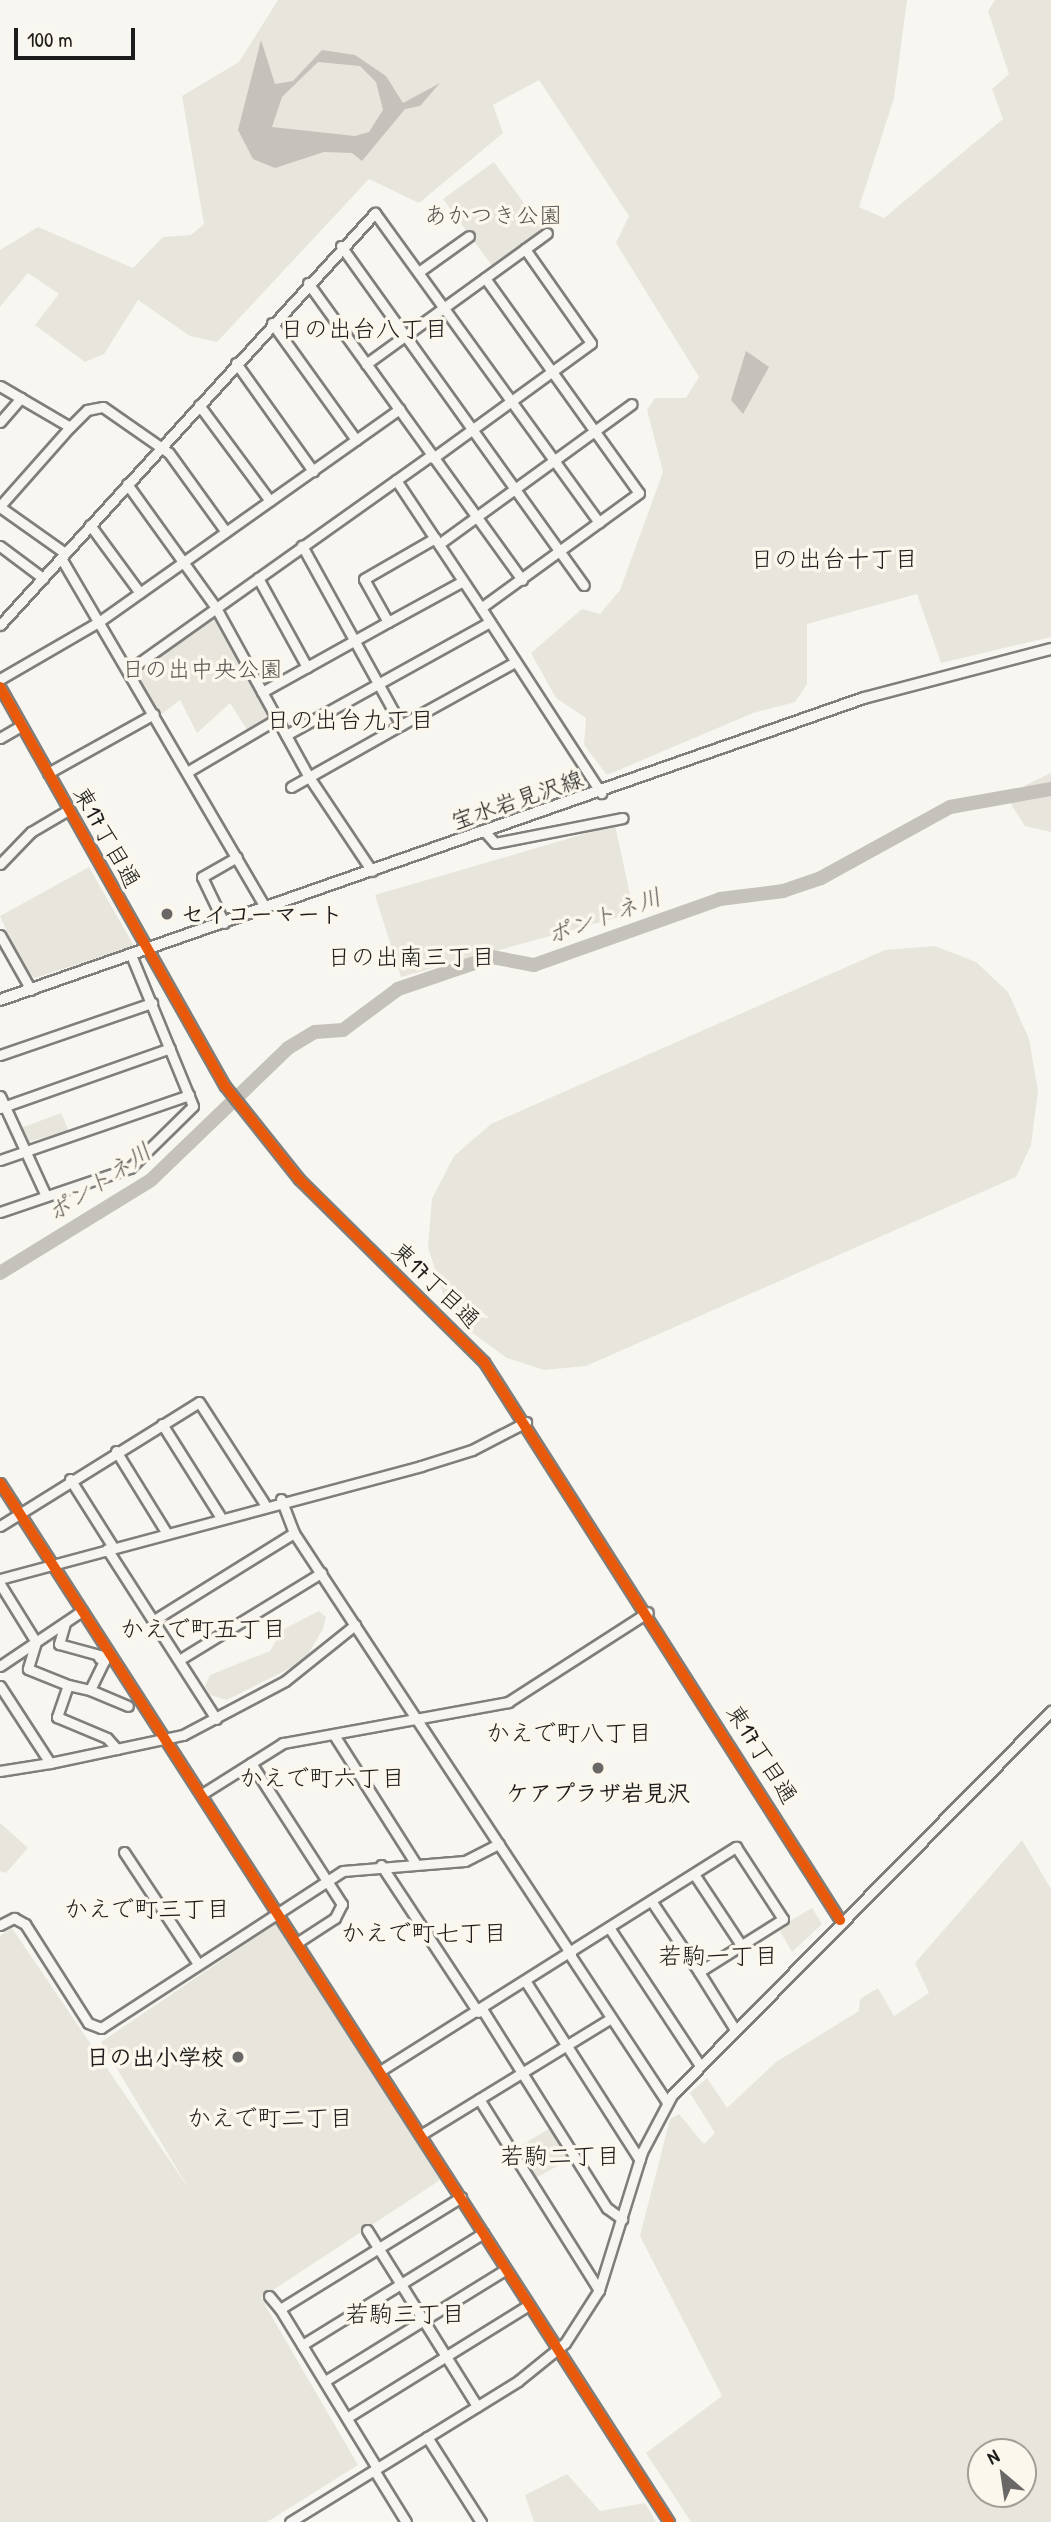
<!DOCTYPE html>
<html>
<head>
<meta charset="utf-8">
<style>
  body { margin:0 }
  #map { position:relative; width:1051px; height:2522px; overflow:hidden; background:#f8f6f0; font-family:"Patrick Hand","Klee One",sans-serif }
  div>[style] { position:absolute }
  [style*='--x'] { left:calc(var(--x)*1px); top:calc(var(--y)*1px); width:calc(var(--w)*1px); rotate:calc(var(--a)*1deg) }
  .built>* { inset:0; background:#e8e5dd }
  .water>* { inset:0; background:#c5c2bc }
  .river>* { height:14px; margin:-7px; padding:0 7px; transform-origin:7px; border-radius:7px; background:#c5c2bc }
  .roads { filter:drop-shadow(2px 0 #7f7e7b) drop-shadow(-2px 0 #7f7e7b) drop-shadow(0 2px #7f7e7b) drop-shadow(0 -2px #7f7e7b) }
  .minor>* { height:9px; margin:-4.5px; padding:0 4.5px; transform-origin:4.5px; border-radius:4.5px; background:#f6f5f1 }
  .major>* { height:10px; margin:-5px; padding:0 5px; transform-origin:5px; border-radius:5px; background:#f6f5f1 }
  .cycleway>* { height:10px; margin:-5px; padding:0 5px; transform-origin:5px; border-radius:5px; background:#e8590c }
  .dots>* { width:19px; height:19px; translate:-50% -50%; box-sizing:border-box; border:4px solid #fbf7ec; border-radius:50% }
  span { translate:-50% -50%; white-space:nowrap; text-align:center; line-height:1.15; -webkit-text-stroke:7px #fbf7ec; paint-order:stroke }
  .park-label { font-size:23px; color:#555451 }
  .street-label { font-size:23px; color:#1c1c1c }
  .poi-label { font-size:23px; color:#1c1c1c; font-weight:700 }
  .left { translate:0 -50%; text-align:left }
  .right { translate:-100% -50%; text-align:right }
  .neighbourhood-label { font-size:24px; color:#1c1c1c }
  .water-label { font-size:24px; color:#575653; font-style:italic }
  .north { position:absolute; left:967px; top:2438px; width:70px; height:70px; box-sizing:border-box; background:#fbf7ec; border:2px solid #a29f99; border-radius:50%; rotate:331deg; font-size:19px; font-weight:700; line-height:28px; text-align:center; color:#1c1c1c }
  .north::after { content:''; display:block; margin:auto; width:24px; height:32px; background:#696866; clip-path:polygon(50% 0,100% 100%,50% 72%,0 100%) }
  .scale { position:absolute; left:14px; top:28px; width:121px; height:32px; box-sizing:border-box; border:4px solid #1c1c1c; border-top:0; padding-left:9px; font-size:21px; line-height:24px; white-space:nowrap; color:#1c1c1c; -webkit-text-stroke:5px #fbf7ec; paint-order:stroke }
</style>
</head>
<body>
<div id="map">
  <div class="built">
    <i style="clip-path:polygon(278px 0,907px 0,894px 98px,859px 207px,884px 218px,1003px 119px,992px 89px,1009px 74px,988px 11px,995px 0,1051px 0,1051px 637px,941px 663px,917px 594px,807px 624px,807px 684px,795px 702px,753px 713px,607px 775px,584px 745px,586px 718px,556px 698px,531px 653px,582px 609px,600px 614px,620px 590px,663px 472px,647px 410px,655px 398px,686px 398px,699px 377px,616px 243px,629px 216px,539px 80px,493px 105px,503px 133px,419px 203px,369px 179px,217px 342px,190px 336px,138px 300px,104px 354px,85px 362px,35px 325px,59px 294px,28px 273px,0 307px,0 250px,38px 227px,133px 268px,163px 237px,191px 235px,204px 224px,182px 96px,239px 62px)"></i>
    <i style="clip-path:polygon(494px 162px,544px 231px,493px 267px,443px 199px)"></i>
    <i style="clip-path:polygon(216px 612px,273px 717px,248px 731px,230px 703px,197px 733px,180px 700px,159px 716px,132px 671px)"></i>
    <i style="clip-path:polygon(1051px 773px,1051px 832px,1025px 826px,1011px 804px,1024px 786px)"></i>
    <i style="clip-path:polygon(615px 825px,634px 913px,401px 977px,375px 895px)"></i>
    <i style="clip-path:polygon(89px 867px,134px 946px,35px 978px,24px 969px,0 916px)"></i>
    <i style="clip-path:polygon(935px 946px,976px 962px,1008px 992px,1029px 1039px,1038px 1091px,1031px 1145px,1016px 1177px,586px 1366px,544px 1370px,507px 1358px,467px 1329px,443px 1294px,428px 1247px,432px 1199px,454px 1156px,491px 1124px,885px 950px)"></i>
    <i style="clip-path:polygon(61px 1113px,69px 1131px,27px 1142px,21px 1128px)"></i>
    <i style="clip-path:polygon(319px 1611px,326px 1617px,323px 1629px,304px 1661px,227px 1700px,210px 1695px,205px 1686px,210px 1675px,270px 1651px,282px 1630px)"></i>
    <i style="clip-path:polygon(0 1823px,28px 1848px,6px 1873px,0 1871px)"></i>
    <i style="clip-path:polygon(evenodd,1022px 1840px,1051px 1889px,1051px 2522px,691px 2522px,646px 2453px,722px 2396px,640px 2236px,670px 2119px,679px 2114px,704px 2144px,715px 2133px,690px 2093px,707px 2078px,727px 2108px,776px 2062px,859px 2011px,860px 1999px,878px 1988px,894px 2016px,929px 1993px,915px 1963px,1022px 1840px,1023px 2452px,1023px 2494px,981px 2494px,981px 2452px,1023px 2452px)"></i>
    <i style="clip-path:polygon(812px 1908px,822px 1924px,792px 1952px,778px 1928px)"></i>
    <i style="clip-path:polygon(278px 1922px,440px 2180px,261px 2298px,358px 2465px,267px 2522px,0 2522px,0 1936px,12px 1928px,189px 2189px,101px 2042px)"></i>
    <i style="clip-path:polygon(554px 2126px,574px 2157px,532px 2180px,513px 2150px)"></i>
    <i style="clip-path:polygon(567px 2474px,600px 2511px,645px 2503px,656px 2522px,534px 2522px,525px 2495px)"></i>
  </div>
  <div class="water">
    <i style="clip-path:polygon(evenodd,261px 40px,275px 84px,293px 81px,322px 50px,355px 55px,386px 76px,403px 103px,440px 83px,420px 106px,405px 109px,362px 161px,352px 153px,324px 152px,275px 168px,253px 159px,238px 130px,261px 40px,318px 62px,360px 66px,376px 82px,383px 110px,369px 132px,355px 136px,272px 127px,282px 97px,318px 62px)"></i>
    <i style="clip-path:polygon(746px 351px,769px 367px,743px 414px,731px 400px)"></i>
  </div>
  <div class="river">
    <i style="--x:0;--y:1273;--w:177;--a:-31.6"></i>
    <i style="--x:151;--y:1180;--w:190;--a:-43.9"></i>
    <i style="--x:288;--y:1048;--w:31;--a:-31"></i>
    <i style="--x:315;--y:1032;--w:28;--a:-4"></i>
    <i style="--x:343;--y:1030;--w:69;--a:-36.7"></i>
    <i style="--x:398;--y:989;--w:99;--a:-18.8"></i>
    <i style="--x:492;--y:957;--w:43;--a:10.8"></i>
    <i style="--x:534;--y:965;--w:197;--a:-19.5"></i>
    <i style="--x:720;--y:899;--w:64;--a:-7.2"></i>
    <i style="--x:783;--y:891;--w:40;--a:-18.9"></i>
    <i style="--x:821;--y:878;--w:147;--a:-28.8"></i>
    <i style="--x:950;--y:807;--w:103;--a:-10.1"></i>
  </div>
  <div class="roads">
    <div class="minor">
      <i style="--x:341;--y:246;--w:417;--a:54.4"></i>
      <i style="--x:420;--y:271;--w:60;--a:-35.5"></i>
      <i style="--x:485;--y:278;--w:264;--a:54.4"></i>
      <i style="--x:639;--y:493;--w:195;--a:144"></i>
      <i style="--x:481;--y:608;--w:221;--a:57"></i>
      <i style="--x:308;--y:283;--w:366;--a:54.2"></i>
      <i style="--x:272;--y:323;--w:144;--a:54.3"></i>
      <i style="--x:236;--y:363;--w:133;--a:54.5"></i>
      <i style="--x:366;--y:364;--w:196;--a:-35.9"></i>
      <i style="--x:0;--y:386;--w:81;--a:30.4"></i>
      <i style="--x:70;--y:427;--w:24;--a:-45"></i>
      <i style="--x:87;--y:410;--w:16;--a:-11"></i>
      <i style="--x:103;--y:407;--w:80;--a:34.9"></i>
      <i style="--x:169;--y:453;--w:97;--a:54.2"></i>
      <i style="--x:199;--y:405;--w:119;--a:53.5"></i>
      <i style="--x:0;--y:422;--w:32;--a:-49"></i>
      <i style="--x:433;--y:458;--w:195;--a:-36"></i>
      <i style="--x:591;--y:343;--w:115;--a:-125.1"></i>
      <i style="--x:525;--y:249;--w:27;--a:-36"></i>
      <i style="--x:396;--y:480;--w:154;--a:56.4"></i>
      <i style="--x:127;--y:484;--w:153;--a:54.3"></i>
      <i style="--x:216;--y:608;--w:193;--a:61.2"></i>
      <i style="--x:309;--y:777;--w:113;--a:56.2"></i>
      <i style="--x:0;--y:506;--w:106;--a:-48.5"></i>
      <i style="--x:0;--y:507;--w:80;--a:35.3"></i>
      <i style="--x:90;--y:525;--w:84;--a:53.7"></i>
      <i style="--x:439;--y:544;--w:238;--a:-36"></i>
      <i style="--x:0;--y:546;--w:54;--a:36.7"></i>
      <i style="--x:61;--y:558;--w:406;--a:59.7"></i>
      <i style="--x:258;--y:578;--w:102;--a:61.2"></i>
      <i style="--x:388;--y:622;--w:85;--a:-28.7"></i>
      <i style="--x:0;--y:625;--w:557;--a:-47.69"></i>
      <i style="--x:375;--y:213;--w:382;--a:54.1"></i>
      <i style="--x:129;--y:670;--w:371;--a:-35.4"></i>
      <i style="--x:0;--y:679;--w:116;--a:-30.1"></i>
      <i style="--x:100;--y:621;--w:367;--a:-35.3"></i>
      <i style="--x:0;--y:687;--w:458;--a:60.6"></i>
      <i style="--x:225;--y:1086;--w:119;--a:51.5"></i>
      <i style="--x:299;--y:1179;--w:260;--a:44.7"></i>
      <i style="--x:484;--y:1362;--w:662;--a:57.46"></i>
      <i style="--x:262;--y:692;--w:144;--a:-29.1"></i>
      <i style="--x:388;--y:622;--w:49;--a:-119.2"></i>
      <i style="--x:364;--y:579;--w:82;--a:-30"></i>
      <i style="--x:401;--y:725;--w:130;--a:-28.9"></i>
      <i style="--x:286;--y:735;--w:233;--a:-29"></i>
      <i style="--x:0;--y:738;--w:24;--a:-30"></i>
      <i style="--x:187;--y:772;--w:104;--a:-30.5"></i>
      <i style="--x:48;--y:773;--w:121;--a:-29.1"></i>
      <i style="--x:291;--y:787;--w:126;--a:-29.4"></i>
      <i style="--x:401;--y:725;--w:205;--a:-118.9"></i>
      <i style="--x:486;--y:833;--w:13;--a:48"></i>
      <i style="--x:495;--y:843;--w:130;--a:-11.1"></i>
      <i style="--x:0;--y:864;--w:45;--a:-45.9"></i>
      <i style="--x:31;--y:832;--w:43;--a:-30.7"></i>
      <i style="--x:224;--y:923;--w:51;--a:-115.6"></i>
      <i style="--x:202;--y:877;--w:40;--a:-29.7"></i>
      <i style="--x:0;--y:935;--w:63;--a:60.6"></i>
      <i style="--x:0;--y:1055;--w:161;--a:-18.9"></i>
      <i style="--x:0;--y:1096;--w:110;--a:65.3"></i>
      <i style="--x:0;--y:1108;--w:180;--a:-19.4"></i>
      <i style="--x:0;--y:1160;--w:200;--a:-19"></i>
      <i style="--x:0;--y:1212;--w:137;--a:-18.7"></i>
      <i style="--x:130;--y:1168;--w:88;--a:-44.5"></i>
      <i style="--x:193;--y:1106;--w:163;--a:-112.3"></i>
      <i style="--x:162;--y:1424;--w:109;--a:57.8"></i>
      <i style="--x:116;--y:1451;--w:95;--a:58.3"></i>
      <i style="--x:70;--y:1479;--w:80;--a:57.7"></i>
      <i style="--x:0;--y:1483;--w:1236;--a:57.22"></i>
      <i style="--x:281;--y:1499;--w:36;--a:69"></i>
      <i style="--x:294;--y:1533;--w:504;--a:56.66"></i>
      <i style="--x:0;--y:1526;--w:234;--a:-31.9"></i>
      <i style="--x:199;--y:1402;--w:120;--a:57.2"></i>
      <i style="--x:107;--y:1549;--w:202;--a:57.3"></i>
      <i style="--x:0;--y:1579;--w:436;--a:-15"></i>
      <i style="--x:421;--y:1466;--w:53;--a:-17.4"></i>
      <i style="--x:472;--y:1450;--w:61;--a:-27.4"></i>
      <i style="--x:0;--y:1584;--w:68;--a:58.2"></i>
      <i style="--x:36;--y:1642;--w:28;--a:107"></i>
      <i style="--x:28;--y:1669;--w:43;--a:21.8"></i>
      <i style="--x:68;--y:1685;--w:34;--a:109"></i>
      <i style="--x:57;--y:1717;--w:54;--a:22.8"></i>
      <i style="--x:107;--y:1738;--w:15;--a:48"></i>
      <i style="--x:154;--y:1620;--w:165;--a:-31.9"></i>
      <i style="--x:65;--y:1623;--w:22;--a:106"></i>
      <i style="--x:59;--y:1644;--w:46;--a:15.3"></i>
      <i style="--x:99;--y:1658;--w:6;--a:31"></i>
      <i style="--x:104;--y:1661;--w:32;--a:116"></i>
      <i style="--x:90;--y:1690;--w:41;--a:22.8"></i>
      <i style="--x:179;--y:1660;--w:167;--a:-31.5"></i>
      <i style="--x:0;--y:1666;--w:99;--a:-33.9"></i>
      <i style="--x:68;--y:1685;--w:23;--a:13"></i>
      <i style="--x:0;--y:1686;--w:92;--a:57"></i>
      <i style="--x:50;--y:1763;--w:51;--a:170.9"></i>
      <i style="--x:334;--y:1735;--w:153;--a:57.6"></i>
      <i style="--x:50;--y:1763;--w:136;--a:-11.9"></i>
      <i style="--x:183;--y:1735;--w:115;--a:-27.9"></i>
      <i style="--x:285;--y:1681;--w:90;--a:-38.7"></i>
      <i style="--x:251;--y:1763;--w:168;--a:57.2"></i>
      <i style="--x:342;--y:1904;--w:16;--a:117"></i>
      <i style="--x:335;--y:1918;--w:44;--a:147"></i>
      <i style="--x:202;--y:1794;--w:96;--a:-32.2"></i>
      <i style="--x:283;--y:1743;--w:229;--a:-10.3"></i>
      <i style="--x:508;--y:1702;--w:166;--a:-32.7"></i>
      <i style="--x:124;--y:1852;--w:134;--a:56.5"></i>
      <i style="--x:381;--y:1865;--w:176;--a:56.6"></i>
      <i style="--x:694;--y:1874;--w:85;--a:56.5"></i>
      <i style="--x:652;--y:1902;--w:84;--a:56.1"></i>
      <i style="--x:0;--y:1925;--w:16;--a:-27"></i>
      <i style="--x:14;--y:1918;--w:13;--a:29"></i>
      <i style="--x:25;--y:1924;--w:117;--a:57.5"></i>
      <i style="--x:88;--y:2023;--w:14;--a:21"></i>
      <i style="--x:101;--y:2028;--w:288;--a:-33"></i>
      <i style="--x:343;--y:1871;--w:122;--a:-4.7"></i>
      <i style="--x:465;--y:1861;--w:38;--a:-27"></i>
      <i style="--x:610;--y:1929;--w:162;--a:56.6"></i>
      <i style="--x:570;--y:1955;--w:176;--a:56.6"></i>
      <i style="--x:526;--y:1982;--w:211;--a:57.4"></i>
      <i style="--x:482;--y:2009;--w:235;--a:57.9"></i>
      <i style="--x:607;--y:2208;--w:19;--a:36"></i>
      <i style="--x:380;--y:2071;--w:421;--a:-32.2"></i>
      <i style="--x:736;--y:1847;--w:86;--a:56.9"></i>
      <i style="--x:783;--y:1919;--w:99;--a:147.8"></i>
      <i style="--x:699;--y:1972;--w:66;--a:58"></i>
      <i style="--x:479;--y:2099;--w:226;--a:57.9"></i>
      <i style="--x:422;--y:2134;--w:222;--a:-31.5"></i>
      <i style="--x:367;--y:2230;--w:208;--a:58"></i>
      <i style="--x:269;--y:2296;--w:17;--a:50"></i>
      <i style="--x:302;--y:2345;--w:213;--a:-31.7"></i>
      <i style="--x:325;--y:2381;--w:211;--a:-31.7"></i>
      <i style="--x:348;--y:2417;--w:211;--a:-31.8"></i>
      <i style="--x:427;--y:2437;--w:101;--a:57.6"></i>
      <i style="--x:377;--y:2468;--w:186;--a:-121.4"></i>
      <i style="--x:280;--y:2309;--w:213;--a:-31.7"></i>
      <i style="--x:374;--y:2470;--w:61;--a:58.4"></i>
      <i style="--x:290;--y:2522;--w:268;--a:-31.7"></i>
      <i style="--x:518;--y:2381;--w:60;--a:-39"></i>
      <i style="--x:565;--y:2343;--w:63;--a:-57.3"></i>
      <i style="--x:599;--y:2290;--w:145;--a:-72.7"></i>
      <i style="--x:642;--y:2152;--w:64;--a:-62.2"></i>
      <i style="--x:672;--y:2095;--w:540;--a:-45.38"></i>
    </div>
    <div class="major">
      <i style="--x:0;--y:1000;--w:915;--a:-19.27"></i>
      <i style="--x:864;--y:698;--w:193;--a:-14.7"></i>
    </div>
  </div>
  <div class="cycleway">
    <i style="--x:0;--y:687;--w:458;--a:60.6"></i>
    <i style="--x:225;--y:1086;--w:119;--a:51.5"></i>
    <i style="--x:299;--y:1179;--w:260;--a:44.7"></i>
    <i style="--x:484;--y:1362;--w:662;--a:57.46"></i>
    <i style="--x:0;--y:1483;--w:1236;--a:57.22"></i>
  </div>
  <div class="dots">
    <i style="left:167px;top:914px;background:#696866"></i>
    <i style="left:598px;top:1768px;background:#696866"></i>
    <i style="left:238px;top:2057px;background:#696866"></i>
  </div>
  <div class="park-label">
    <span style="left:493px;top:215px">あかつき公園</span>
    <span style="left:202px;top:669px">日の出中央公園</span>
  </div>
  <div class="street-label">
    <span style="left:517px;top:800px;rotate:-19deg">宝水岩見沢線</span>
    <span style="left:107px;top:837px;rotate:61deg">東17丁目通</span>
    <span style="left:436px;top:1285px;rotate:44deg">東17丁目通</span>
    <span style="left:762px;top:1754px;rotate:58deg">東17丁目通</span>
  </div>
  <div class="poi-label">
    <span class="left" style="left:181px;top:914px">セイコーマート</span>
    <span style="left:598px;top:1793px">ケアプラザ岩見沢</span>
    <span class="right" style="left:224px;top:2057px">日の出小学校</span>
  </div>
  <div class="neighbourhood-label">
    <span style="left:364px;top:329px">日の出台八丁目</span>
    <span style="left:834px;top:559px">日の出台十丁目</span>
    <span style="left:350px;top:720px">日の出台九丁目</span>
    <span style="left:411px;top:957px">日の出南三丁目</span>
    <span style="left:203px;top:1629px">かえで町五丁目</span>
    <span style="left:569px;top:1733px">かえで町八丁目</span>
    <span style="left:322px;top:1778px">かえで町六丁目</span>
    <span style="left:147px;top:1909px">かえで町三丁目</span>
    <span style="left:424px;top:1933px">かえで町七丁目</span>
    <span style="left:718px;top:1956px">若駒一丁目</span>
    <span style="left:270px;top:2118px">かえで町二丁目</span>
    <span style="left:560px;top:2156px">若駒二丁目</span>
    <span style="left:405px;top:2314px">若駒三丁目</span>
  </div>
  <div class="water-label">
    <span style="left:604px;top:916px;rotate:-20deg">ポントネ川</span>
    <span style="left:99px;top:1182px;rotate:-34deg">ポントネ川</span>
  </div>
  <div class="north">N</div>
  <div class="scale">100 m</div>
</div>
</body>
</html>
